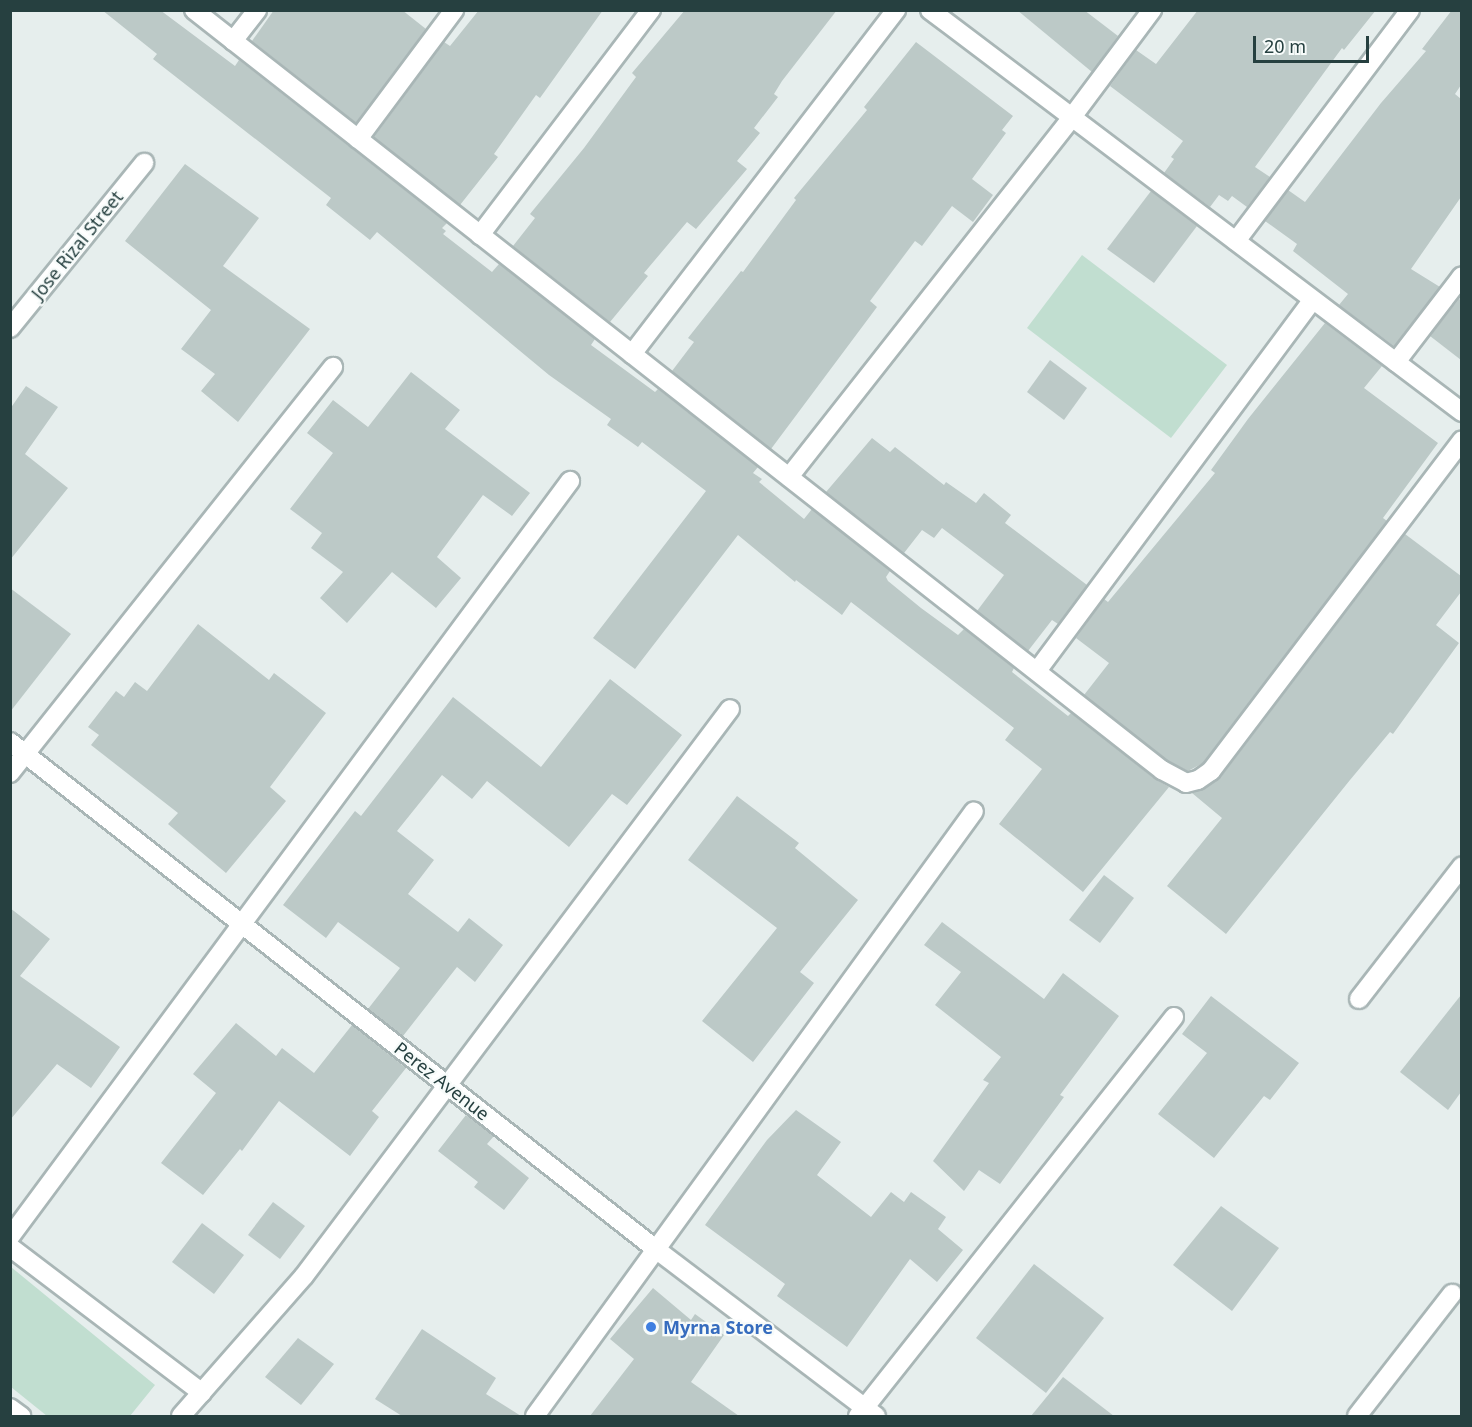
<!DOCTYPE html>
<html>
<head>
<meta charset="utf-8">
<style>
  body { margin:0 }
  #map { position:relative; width:1472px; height:1427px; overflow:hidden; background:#e6eeed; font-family:"Noto Sans",sans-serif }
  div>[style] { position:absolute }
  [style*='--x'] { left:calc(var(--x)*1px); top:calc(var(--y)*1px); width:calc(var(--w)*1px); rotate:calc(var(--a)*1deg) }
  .green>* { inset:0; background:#c1ded0 }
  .building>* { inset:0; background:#bcc9c7 }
  .roads { filter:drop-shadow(2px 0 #a9b6b6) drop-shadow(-2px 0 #a9b6b6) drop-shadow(0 2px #a9b6b6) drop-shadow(0 -2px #a9b6b6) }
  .minor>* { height:18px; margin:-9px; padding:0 9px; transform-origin:9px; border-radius:9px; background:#fff }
  .dots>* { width:16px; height:16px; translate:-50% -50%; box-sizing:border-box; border:3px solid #f7fbfa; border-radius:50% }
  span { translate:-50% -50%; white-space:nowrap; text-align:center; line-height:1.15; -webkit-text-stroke:4.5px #f7fbfa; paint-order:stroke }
  .street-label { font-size:18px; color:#264040 }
  .shop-label { font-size:18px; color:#366cbe; font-weight:700 }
  .left { translate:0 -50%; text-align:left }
  .frame { position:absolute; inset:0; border:12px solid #264040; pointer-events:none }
  .scale { position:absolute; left:1253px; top:36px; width:116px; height:27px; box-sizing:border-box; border:3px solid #264040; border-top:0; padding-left:8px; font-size:18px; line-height:21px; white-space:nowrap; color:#264040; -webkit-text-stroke:4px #f7fbfa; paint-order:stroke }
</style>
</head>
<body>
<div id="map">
  <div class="green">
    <i style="clip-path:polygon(1082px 255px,1227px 365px,1171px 438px,1027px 328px)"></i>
    <i style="clip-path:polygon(11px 1267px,155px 1385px,130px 1416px,47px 1416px,11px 1387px)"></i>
  </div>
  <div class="building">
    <i style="clip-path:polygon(102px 10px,160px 10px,235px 66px,239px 60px,447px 223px,442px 228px,446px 231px,443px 234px,492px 272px,499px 264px,595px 339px,591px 345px,655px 392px,658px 389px,758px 467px,753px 473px,762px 479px,759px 482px,804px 519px,812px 509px,890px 571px,886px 577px,888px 581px,921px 608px,958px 635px,964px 629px,1014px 668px,1012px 672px,1068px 716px,1071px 713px,1155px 779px,1169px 787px,1083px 892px,999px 824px,1042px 769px,1005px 740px,1014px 728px,851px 602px,842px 615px,796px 580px,795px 582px,738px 535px,635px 669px,593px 638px,706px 491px,642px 442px,638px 447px,607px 425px,611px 419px,549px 375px,377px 232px,370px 240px,326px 205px,331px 198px,153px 59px,157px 54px)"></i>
    <i style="clip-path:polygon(274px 10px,402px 10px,426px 29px,356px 123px,252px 41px)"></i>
    <i style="clip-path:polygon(479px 10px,603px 10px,540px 98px,536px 95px,494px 154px,498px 157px,460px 205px,374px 137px,444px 42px,450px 46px)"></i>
    <i style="clip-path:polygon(685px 10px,837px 10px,782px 81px,774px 94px,778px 97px,754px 128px,760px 133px,737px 161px,747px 169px,696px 229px,687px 222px,644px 273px,648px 276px,610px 322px,513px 246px,535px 218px,530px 214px,584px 148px,636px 77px,632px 73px)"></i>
    <i style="clip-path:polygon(1017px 10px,1084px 10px,1118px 36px,1092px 72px)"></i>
    <i style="clip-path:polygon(1198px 10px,1376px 10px,1344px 50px,1342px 48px,1255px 167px,1270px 177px,1247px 207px,1232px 196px,1228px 201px,1219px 195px,1210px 207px,1164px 173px,1174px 159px,1171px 157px,1183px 141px,1110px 86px,1136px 50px,1156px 64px)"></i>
    <i style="clip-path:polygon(1452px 10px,1461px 10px,1461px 85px,1455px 94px,1461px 99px,1461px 197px,1411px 269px,1440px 287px,1394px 346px,1339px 305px,1348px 294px,1293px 251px,1297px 244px,1265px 221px,1288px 190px,1305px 202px,1381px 103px,1426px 51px,1422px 49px)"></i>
    <i style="clip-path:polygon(916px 42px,1013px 116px,1002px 130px,1006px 133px,972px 179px,993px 195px,973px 222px,952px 206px,922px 246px,915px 241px,870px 301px,877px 307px,771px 449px,672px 371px,694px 342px,688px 338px,741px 271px,743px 272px,796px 200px,794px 198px,867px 110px,864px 107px)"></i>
    <i style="clip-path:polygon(185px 164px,259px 218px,223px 266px,310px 329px,238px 422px,201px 391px,215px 374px,181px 349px,211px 310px,125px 241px)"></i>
    <i style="clip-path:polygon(1151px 191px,1197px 226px,1154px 283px,1107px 249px)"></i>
    <i style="clip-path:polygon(1459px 299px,1461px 300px,1461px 360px,1430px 336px)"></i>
    <i style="clip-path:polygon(1325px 323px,1382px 366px,1364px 388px,1438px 443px,1383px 518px,1387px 521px,1203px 763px,1188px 771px,1168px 761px,1084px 695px,1109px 663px,1076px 638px,1104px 599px,1108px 602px,1215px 473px,1211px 470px,1248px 419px)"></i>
    <i style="clip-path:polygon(1050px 360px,1087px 388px,1064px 420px,1027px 392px)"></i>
    <i style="clip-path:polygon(411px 372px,460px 410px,445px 429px,530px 493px,512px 516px,483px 495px,437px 557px,461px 578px,436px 608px,392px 572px,347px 623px,320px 598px,343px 572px,311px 548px,322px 533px,290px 509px,333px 453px,307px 433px,333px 400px,368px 427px)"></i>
    <i style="clip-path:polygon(26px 386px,58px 407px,25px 454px,68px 488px,10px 560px,10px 409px)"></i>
    <i style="clip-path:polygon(872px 438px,890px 452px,895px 447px,944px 485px,946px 482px,976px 503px,984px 493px,1011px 515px,1005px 523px,1087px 585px,1058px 624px,1052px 620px,1028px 651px,977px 611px,1004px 575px,942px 528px,934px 538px,922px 530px,904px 553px,826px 492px)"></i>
    <i style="clip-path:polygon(1405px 534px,1461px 576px,1461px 592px,1436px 625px,1459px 643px,1393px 734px,1390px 732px,1350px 780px,1226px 934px,1167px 886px,1222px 818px,1192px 793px,1204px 789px,1220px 778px)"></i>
    <i style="clip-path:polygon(10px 588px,71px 634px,10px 712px)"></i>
    <i style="clip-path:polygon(198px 624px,269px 680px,274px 673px,326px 713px,270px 787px,286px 801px,226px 873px,168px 824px,178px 813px,91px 745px,99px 735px,88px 727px,116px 691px,124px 697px,135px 682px,147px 691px)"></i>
    <i style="clip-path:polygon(610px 679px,682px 735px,627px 805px,612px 794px,569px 847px,487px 781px,472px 799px,442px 775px,397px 831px,434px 860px,408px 894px,458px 932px,469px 918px,503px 945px,475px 982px,457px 967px,403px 1036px,368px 1009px,400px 968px,338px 922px,326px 938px,283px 905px,355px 811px,361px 816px,453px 697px,541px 767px)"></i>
    <i style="clip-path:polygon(737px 796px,799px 843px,795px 848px,858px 900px,800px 972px,814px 983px,753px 1062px,702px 1021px,777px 928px,688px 860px)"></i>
    <i style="clip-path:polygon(1104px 875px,1134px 898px,1100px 943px,1069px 920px)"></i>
    <i style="clip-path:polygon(10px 908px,50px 939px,20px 976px,120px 1047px,91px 1088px,57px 1064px,10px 1120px)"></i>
    <i style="clip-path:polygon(942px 922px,1044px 999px,1063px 973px,1119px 1016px,1060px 1095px,1064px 1097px,1000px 1184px,979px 1170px,964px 1191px,933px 1161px,989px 1083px,983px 1080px,1001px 1057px,935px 1005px,961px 972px,924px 945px)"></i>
    <i style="clip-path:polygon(1461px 995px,1461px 1092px,1448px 1110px,1400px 1072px)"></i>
    <i style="clip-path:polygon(1211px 996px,1299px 1063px,1270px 1100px,1264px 1096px,1214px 1158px,1158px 1114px,1207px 1053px,1182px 1034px)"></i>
    <i style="clip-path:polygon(236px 1023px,276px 1056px,282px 1048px,314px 1073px,352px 1025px,406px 1068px,372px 1111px,379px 1117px,350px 1156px,279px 1101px,242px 1151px,240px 1149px,203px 1195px,161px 1163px,216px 1093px,193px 1074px)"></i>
    <i style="clip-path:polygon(796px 1110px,841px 1142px,817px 1175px,871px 1217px,891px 1192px,904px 1202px,911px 1192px,946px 1217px,938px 1229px,963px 1250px,937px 1282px,910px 1259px,847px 1347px,777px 1296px,785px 1284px,705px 1225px,767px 1140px)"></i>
    <i style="clip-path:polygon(466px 1115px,494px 1136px,487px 1144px,529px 1178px,504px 1210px,474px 1187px,478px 1182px,438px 1151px)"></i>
    <i style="clip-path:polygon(273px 1202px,305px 1226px,280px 1259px,248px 1235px)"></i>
    <i style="clip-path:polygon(1221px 1206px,1279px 1248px,1232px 1311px,1173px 1265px)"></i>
    <i style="clip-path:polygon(202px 1223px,244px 1255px,214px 1294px,172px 1262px)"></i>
    <i style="clip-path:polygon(1034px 1264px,1104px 1318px,1046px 1393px,976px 1338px)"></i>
    <i style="clip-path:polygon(653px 1288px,691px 1320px,695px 1314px,724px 1335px,691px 1382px,739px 1416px,590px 1416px,634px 1359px,610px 1339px)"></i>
    <i style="clip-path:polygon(422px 1329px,496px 1378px,486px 1394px,521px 1416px,402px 1416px,375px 1399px)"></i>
    <i style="clip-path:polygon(298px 1338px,334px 1364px,301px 1405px,265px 1377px)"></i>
    <i style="clip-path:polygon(1063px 1377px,1114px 1416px,1031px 1416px)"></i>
  </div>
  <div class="roads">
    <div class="minor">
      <i style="--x:194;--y:10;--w:1231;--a:38.14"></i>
      <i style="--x:1162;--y:770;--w:27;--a:28"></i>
      <i style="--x:1186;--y:783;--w:12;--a:-14"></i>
      <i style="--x:1198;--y:780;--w:16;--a:-35"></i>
      <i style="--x:1211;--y:771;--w:415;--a:-52.8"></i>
      <i style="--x:930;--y:10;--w:667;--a:37.08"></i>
      <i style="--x:233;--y:41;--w:39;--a:-52"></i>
      <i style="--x:358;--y:139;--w:161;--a:-53.3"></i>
      <i style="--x:480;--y:235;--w:283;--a:-52.8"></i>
      <i style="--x:1236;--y:241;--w:289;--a:-53"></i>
      <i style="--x:10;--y:328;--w:213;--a:-50.9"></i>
      <i style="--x:632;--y:354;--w:434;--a:-52.5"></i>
      <i style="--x:1396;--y:362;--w:108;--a:-52.5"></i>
      <i style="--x:789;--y:477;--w:458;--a:-51.8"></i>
      <i style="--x:1072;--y:117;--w:134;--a:-53.2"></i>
      <i style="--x:1037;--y:671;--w:462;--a:-53.4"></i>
      <i style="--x:10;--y:742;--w:823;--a:38.14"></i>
      <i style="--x:657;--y:1250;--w:275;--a:37.2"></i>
      <i style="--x:10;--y:773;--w:519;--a:-51.5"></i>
      <i style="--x:1359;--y:999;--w:168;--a:-52.2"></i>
      <i style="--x:10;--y:1237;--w:941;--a:-53.47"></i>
      <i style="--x:10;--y:1247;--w:241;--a:37.2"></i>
      <i style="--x:10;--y:1408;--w:14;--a:36"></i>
      <i style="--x:181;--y:1416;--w:186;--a:-48.7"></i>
      <i style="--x:304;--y:1276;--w:709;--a:-53.08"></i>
      <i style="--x:535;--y:1416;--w:747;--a:-54.03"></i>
      <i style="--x:858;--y:1416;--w:509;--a:-51.62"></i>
      <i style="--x:1357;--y:1416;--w:155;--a:-52.1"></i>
    </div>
  </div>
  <div class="dots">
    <i style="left:651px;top:1327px;background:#3f7fe0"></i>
  </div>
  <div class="street-label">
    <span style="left:77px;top:245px;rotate:-51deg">Jose Rizal Street</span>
    <span style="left:442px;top:1081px;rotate:38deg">Perez Avenue</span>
  </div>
  <div class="shop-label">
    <span class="left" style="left:663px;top:1327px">Myrna Store</span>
  </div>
  <div class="frame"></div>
  <div class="scale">20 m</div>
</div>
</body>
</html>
